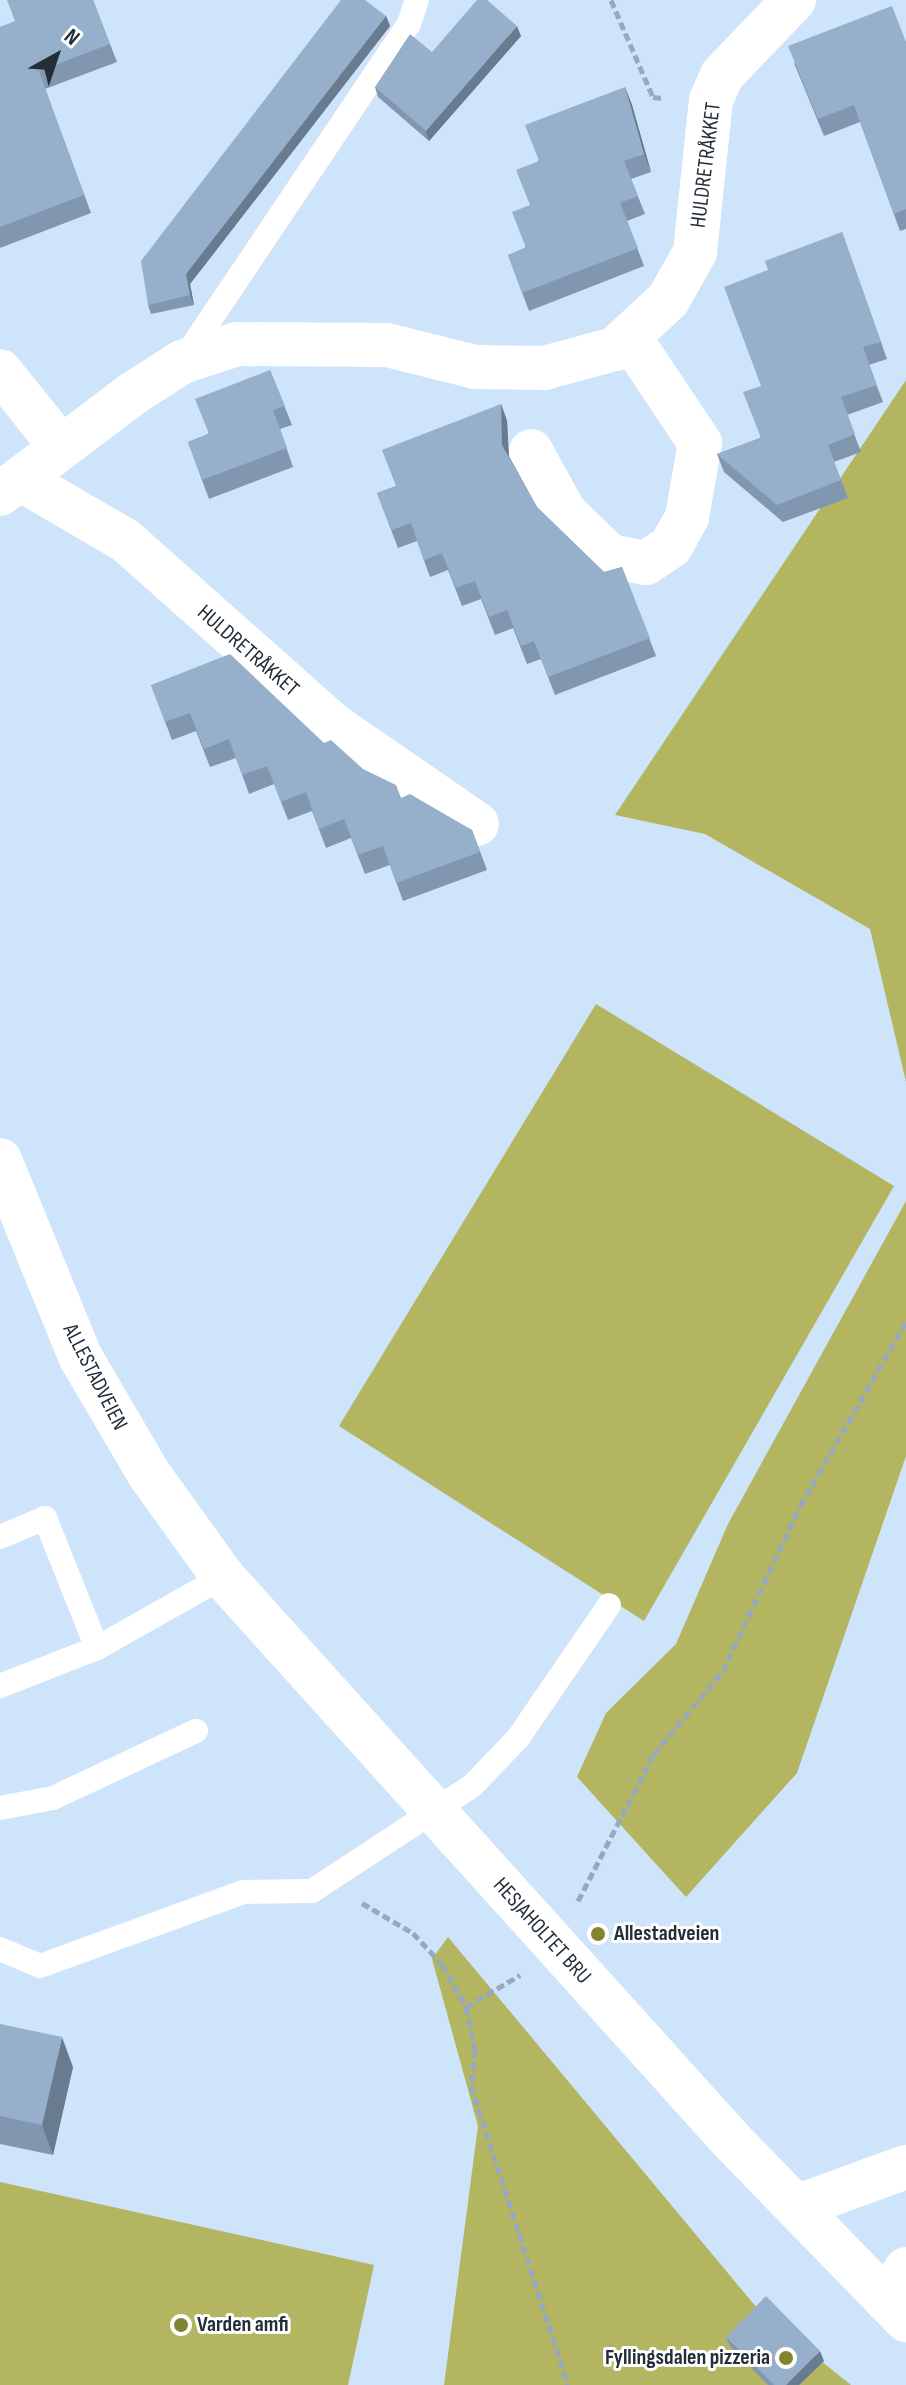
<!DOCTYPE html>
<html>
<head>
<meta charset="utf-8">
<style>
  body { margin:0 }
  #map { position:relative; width:906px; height:2385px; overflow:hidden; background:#cee4fb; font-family:"Sofia Sans Condensed",sans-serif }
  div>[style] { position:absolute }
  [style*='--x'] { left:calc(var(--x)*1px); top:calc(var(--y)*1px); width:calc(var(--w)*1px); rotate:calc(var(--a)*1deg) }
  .green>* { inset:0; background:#b3b560 }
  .path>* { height:5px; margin-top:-2.5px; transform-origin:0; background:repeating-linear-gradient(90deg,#97aabd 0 8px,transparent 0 12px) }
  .service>* { height:24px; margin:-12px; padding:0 12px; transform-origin:12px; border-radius:12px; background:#fff }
  .minor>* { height:44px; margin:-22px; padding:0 22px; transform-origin:22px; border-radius:22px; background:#fff }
  .secondary>* { height:44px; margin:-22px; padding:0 22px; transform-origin:22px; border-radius:22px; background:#fff }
  .wall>* { inset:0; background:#8197af }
  .shaded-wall>* { inset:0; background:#697b8e }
  .building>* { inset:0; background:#96b0cb }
  .dots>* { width:22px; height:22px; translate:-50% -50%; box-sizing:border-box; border:4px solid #fff; border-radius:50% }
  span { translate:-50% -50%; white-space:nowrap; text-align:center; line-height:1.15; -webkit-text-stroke:6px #fff; paint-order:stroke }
  .street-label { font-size:22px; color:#232e38 }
  .poi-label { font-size:22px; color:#232e38; font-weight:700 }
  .left { translate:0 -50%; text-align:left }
  .right { translate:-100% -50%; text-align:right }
  .north { position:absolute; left:16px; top:16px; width:80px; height:80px; -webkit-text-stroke:6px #fff; paint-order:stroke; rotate:40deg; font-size:22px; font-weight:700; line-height:32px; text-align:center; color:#232e38 }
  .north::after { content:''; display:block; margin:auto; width:28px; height:36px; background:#232e38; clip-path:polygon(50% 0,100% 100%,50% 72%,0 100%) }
</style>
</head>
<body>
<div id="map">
  <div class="green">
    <i style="clip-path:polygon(906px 380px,906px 1082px,870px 929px,705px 834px,615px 815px)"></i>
    <i style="clip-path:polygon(596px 1004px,894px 1186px,644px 1621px,339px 1426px)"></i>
    <i style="clip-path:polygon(906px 1201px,906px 1456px,797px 1773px,686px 1897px,577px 1777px,606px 1713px,676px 1644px,728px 1524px)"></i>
    <i style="clip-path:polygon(448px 1937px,762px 2314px,851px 2385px,444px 2385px,478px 2126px,432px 1959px)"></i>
    <i style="clip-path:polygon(0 2182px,374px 2265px,348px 2385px,0 2385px)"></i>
  </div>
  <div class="path">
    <i style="--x:611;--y:0;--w:106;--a:66.6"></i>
    <i style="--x:653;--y:97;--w:9;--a:6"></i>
    <i style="--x:578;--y:1901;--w:165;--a:-62.7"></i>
    <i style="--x:654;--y:1754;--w:108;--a:-50.3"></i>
    <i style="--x:723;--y:1671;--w:182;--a:-65"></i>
    <i style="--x:800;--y:1506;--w:212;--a:-60.1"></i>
    <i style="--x:362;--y:1903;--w:59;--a:30.5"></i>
    <i style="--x:413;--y:1933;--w:42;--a:46.9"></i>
    <i style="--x:442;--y:1964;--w:49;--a:60.8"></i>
    <i style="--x:466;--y:2007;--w:44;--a:78.2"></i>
    <i style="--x:475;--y:2050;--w:36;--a:96"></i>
    <i style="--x:471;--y:2086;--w:314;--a:72"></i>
    <i style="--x:466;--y:2007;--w:63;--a:-30.7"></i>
  </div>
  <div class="service">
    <i style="--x:183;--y:360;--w:405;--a:-56.1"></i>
    <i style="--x:409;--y:24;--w:25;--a:-72"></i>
    <i style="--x:0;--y:1537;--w:49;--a:-22.9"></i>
    <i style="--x:45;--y:1518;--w:140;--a:68.2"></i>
    <i style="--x:0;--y:1686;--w:104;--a:-21.4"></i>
    <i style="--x:97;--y:1648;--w:145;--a:-29.4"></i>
    <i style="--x:0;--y:1808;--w:54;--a:-10.7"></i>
    <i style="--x:53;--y:1798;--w:158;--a:-25.1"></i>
    <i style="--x:0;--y:1949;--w:43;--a:23"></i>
    <i style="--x:40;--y:1966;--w:216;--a:-20"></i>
    <i style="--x:243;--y:1892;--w:69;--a:-0.8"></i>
    <i style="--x:312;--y:1891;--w:191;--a:-33.3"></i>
    <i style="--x:472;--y:1786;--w:66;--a:-46.2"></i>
    <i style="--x:518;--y:1738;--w:161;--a:-55.6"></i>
  </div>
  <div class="minor">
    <i style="--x:0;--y:371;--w:97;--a:51.2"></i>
    <i style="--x:531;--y:451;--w:71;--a:61.3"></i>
    <i style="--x:565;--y:513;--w:62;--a:43.7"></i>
    <i style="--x:610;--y:556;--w:37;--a:11"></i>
    <i style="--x:646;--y:563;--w:30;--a:-34"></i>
    <i style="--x:671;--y:546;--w:33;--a:-61"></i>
    <i style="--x:687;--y:517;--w:75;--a:-80"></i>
    <i style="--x:700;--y:443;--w:126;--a:-123.7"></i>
    <i style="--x:20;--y:479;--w:121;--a:30.2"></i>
    <i style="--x:125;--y:540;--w:277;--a:41.6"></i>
    <i style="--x:332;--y:724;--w:176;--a:34.6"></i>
    <i style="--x:0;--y:494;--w:166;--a:-37.1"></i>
    <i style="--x:132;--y:394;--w:59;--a:-32.6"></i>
    <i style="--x:182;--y:362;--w:58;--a:-18.1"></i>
    <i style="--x:237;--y:344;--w:150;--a:0.4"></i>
    <i style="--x:387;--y:345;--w:91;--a:14"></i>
    <i style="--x:475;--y:367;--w:69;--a:0.8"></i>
    <i style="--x:544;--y:368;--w:73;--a:-15"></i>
    <i style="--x:615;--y:349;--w:72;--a:-42.8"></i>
    <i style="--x:668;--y:300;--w:55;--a:-60.6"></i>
    <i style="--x:695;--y:252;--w:153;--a:-84"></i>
    <i style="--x:711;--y:100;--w:27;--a:-66"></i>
    <i style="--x:722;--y:75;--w:104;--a:-46.2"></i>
  </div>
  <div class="secondary">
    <i style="--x:0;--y:1160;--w:214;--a:67.8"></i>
    <i style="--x:81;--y:1358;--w:134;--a:59.6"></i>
    <i style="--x:149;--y:1474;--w:127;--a:54.3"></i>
    <i style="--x:223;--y:1577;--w:760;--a:47.93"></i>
    <i style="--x:732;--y:2141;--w:250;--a:45.8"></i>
    <i style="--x:796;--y:2207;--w:117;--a:-20"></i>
    <i style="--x:886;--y:2300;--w:37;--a:-57"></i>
  </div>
  <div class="wall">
    <i style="clip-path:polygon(93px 0,117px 62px,45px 89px,91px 213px,0 248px,0 27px)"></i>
    <i style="clip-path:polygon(386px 16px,390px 26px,190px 284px,194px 305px,151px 314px,148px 305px)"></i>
    <i style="clip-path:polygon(521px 36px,429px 141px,378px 97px,375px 87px,432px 52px)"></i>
    <i style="clip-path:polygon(906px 42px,906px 229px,900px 231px,860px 122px,824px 136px,794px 63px)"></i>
    <i style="clip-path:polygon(625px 87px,632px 105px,651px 172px,631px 179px,645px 214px,627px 221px,644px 266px,529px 311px,508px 255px,525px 248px,538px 161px)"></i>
    <i style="clip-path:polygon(842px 232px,887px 359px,869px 365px,883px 402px,847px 415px,861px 452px,834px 462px,848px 498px,783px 522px,724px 472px,717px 454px,760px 438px,761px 386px)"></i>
    <i style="clip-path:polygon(270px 370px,292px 425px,280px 429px,293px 467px,209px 499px,188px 442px,208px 434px)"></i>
    <i style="clip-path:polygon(501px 404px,507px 421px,509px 456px,537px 507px,604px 572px,622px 567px,656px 656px,555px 695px,541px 659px,527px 664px,513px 628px,495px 635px,481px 599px,462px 606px,448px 570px,430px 577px,417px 541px,398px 548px,377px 493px,396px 486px)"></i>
    <i style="clip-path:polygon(151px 685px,324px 743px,401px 798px,472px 830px,487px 870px,403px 901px,390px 865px,365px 874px,351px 838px,326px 848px,312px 811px,288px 820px,274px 784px,249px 794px,236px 758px,210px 767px,196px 731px,172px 740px)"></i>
    <i style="clip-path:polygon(0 2024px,73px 2067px,53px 2155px,0 2144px)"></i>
    <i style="clip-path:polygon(726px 2337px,824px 2361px,799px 2385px,768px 2385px,730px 2346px)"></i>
  </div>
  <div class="shaded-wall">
    <i style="clip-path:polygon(386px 16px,390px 26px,190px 284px,194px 305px,190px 295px,186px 274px)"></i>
    <i style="clip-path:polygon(517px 26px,521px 36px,429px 141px,426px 131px)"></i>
    <i style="clip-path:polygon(625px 87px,632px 105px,651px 172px,644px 154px)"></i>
    <i style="clip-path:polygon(501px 404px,507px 421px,509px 462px,502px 445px)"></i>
    <i style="clip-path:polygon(62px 2037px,73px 2067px,53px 2155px,42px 2125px)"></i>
    <i style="clip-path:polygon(820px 2351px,824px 2361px,799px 2385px,786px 2385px)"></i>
  </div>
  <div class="building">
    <i style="clip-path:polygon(7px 0,93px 0,110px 44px,39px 71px,84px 195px,0 227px,0 27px,15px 21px)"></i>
    <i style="clip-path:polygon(341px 0,365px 0,386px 16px,186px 274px,190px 295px,148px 305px,141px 261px)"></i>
    <i style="clip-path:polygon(477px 0,487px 0,517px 26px,426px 131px,375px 87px,410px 34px,432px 52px)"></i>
    <i style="clip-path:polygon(892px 6px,906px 42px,906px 209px,894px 214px,854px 105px,818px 119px,788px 46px)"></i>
    <i style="clip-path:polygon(625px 87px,644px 154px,624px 161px,638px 196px,620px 203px,638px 248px,522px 293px,508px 255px,526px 248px,512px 212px,530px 205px,516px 170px,539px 161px,525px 125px)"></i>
    <i style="clip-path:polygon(842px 232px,881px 342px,863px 347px,877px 385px,841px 397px,855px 434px,828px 445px,841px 480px,777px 505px,717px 454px,761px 438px,743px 392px,761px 386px,724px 287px,768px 270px,765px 261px)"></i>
    <i style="clip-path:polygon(270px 370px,285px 406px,273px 410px,287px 448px,202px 480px,188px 442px,209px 434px,195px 399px)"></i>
    <i style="clip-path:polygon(501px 404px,502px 445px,537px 507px,604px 572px,622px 567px,650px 638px,548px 677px,534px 641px,521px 646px,507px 610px,489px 617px,475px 581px,456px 588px,442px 553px,424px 560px,411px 523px,392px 530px,377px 493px,396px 486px,382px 450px)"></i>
    <i style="clip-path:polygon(230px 654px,324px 743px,331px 740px,363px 769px,396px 785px,401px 798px,410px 794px,472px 830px,480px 852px,396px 883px,383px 846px,358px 855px,344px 819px,319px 829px,306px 792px,281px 802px,267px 766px,242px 775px,229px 739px,204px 749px,190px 713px,165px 722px,151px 685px)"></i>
    <i style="clip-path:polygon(0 2024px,62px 2037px,42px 2125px,0 2116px)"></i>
    <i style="clip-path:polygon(766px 2296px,820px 2351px,786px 2385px,774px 2385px,726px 2337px)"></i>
  </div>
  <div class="dots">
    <i style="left:598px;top:1934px;background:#83842e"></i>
    <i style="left:181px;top:2325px;background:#83842e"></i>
    <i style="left:786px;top:2358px;background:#83842e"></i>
  </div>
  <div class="street-label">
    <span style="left:706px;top:165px;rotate:-83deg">HULDRETRÅKKET</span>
    <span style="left:248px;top:651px;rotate:41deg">HULDRETRÅKKET</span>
    <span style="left:95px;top:1377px;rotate:63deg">ALLESTADVEIEN</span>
    <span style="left:542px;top:1931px;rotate:48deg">HESJAHOLTET BRU</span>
  </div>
  <div class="poi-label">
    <span class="left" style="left:614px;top:1934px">Allestadveien</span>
    <span class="left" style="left:197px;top:2325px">Varden amfi</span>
    <span class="right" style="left:770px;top:2358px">Fyllingsdalen pizzeria</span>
  </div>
  <div class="north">N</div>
</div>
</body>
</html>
